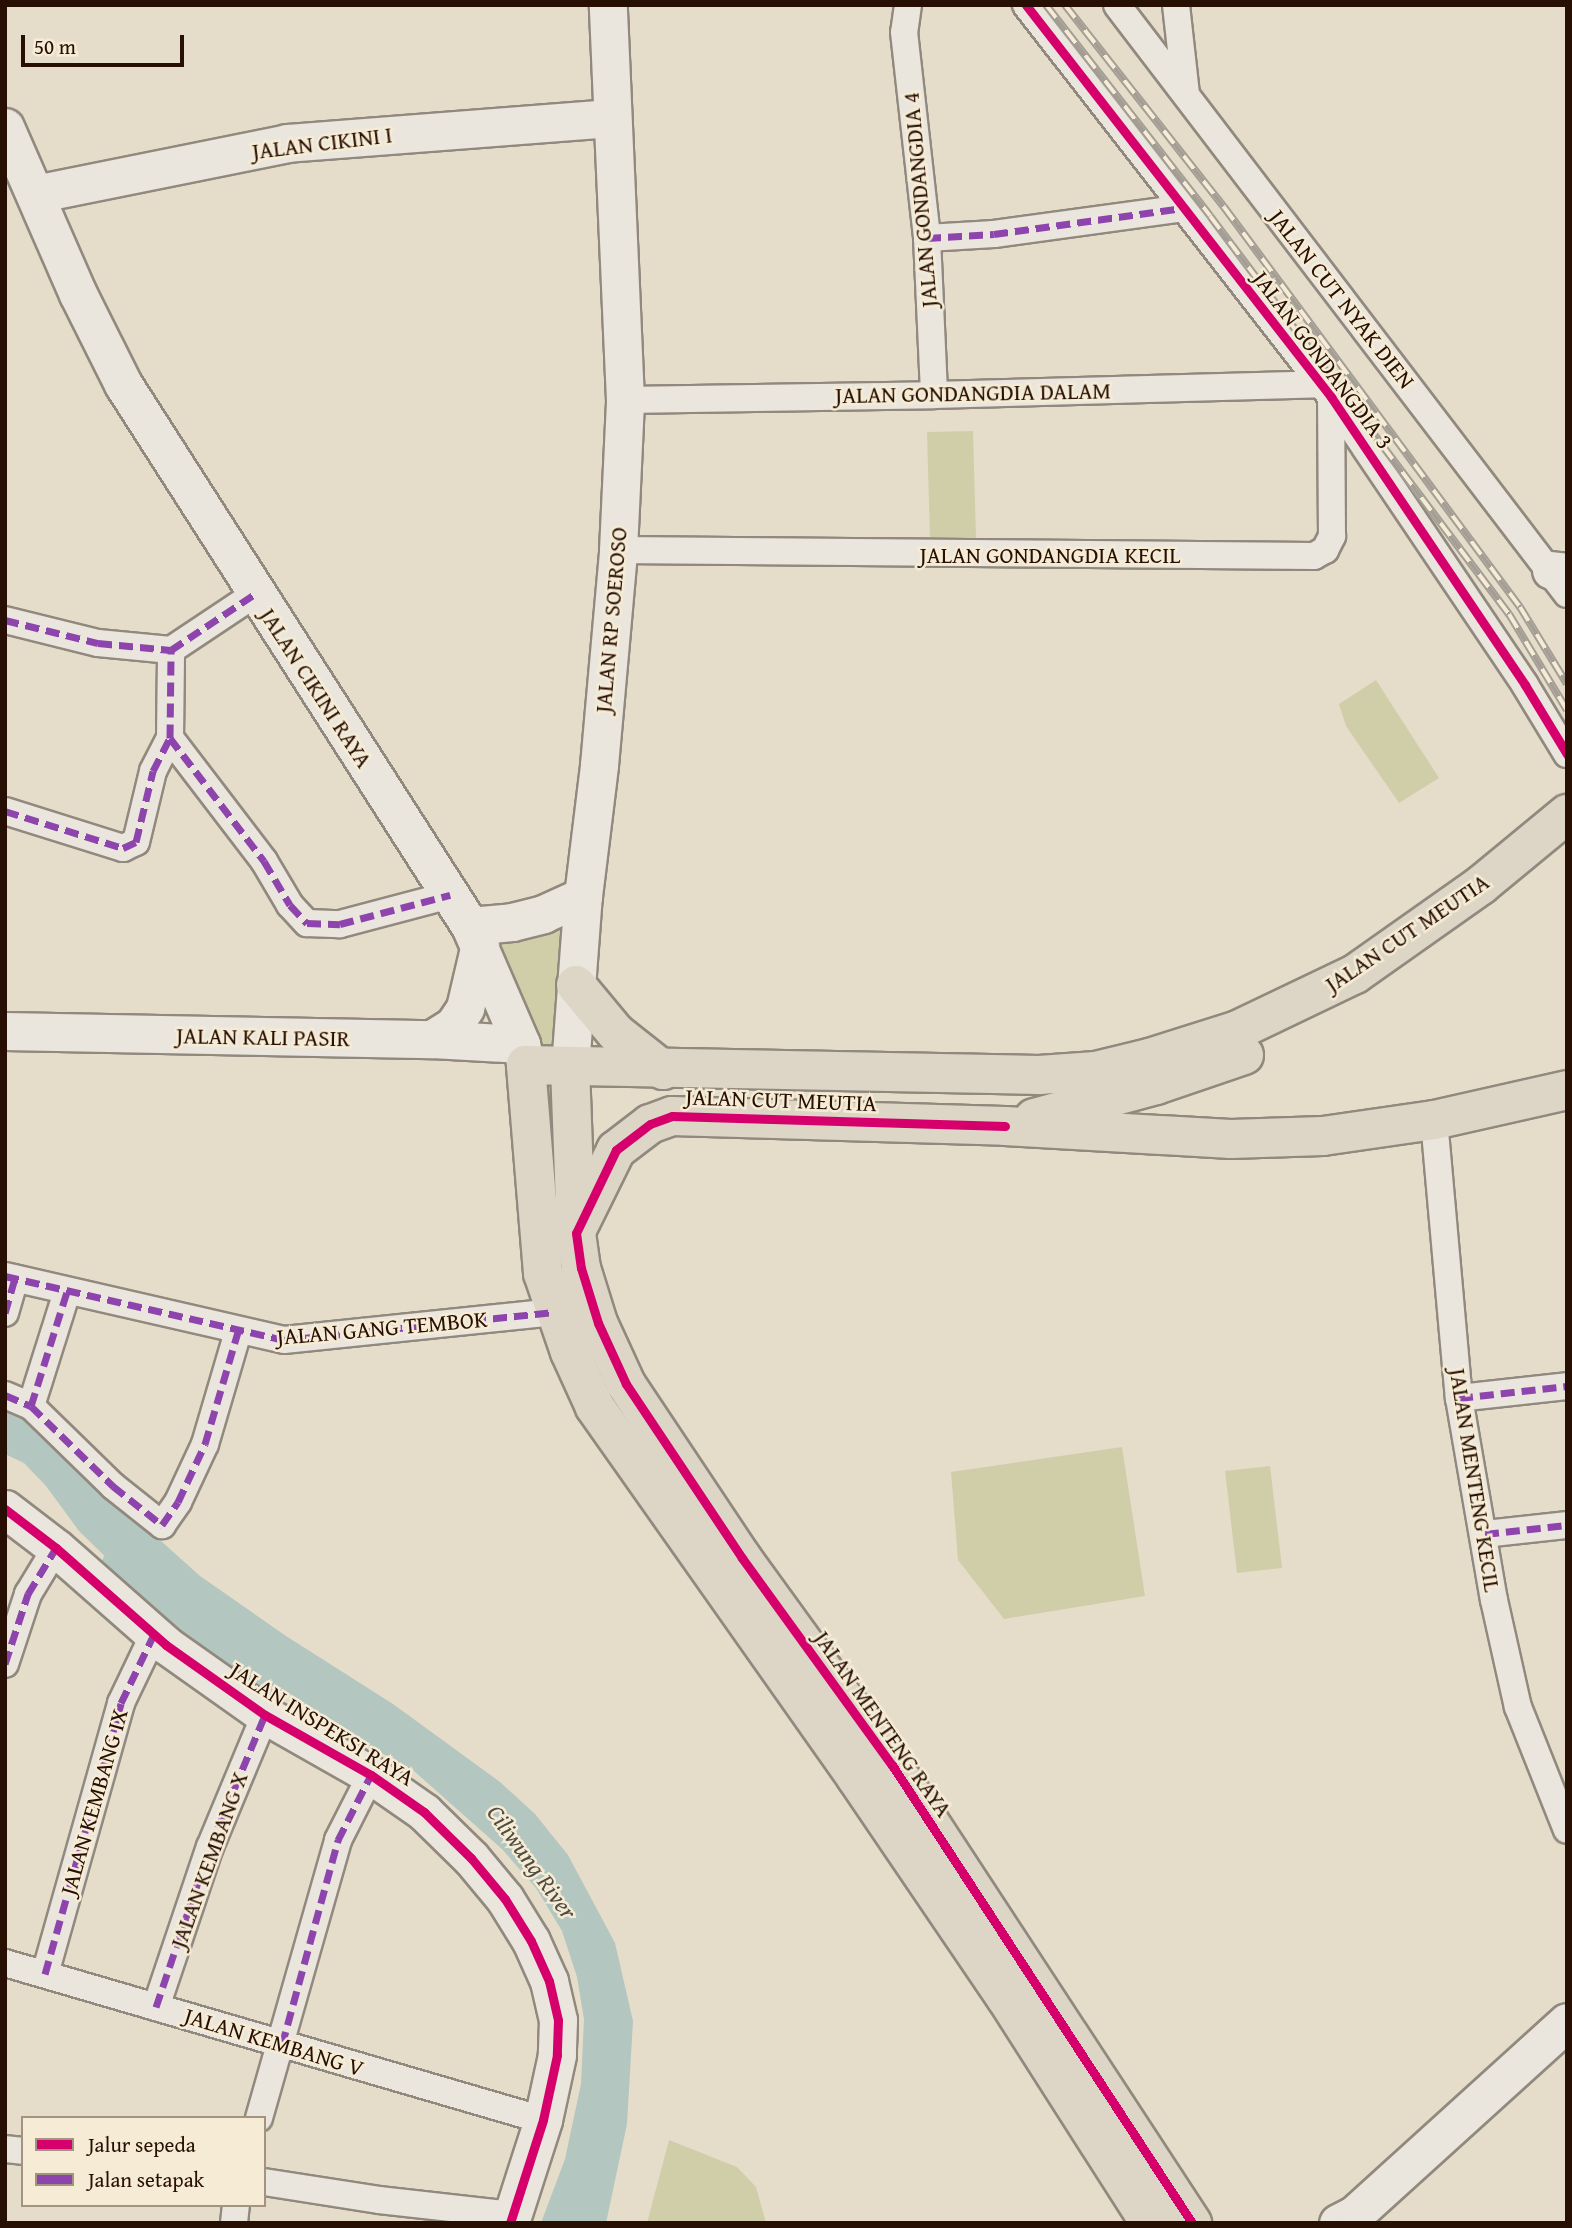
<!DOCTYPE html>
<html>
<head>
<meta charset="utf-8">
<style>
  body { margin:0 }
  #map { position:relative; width:1572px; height:2228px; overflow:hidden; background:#e5ddca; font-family:"Gentium Book Plus",serif }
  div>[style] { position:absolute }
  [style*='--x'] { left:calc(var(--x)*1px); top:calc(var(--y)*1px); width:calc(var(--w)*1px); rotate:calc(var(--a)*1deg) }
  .green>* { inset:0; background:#d0cea9 }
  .water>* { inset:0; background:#b3c6c0 }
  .river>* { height:38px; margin:-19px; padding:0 19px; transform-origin:19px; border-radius:19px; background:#b3c6c0 }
  .roads { filter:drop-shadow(2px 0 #91897e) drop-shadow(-2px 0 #91897e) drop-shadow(0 2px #91897e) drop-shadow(0 -2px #91897e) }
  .street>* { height:26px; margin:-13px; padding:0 13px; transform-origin:13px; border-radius:13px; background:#eae6dd }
  .secondary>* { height:37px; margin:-18.5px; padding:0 18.5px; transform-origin:18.5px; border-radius:18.5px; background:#eae6dd }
  .primary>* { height:38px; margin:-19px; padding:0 19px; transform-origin:19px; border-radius:19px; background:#ddd6c7 }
  .rail>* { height:8px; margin-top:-4px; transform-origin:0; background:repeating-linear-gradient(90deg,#f6ecd5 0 16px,#a49e95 0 32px); box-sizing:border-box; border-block:2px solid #a49e95 }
  .quiet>* { height:7px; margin-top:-3.5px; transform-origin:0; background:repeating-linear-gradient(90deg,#8e44ad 0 14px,transparent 0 21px) }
  .cycleway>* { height:9px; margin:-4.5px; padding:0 4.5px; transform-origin:4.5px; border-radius:4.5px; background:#d6006c }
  span { translate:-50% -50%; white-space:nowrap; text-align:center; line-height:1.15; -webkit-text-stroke:5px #f6ecd5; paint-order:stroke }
  .street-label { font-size:23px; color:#270f03 }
  .water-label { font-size:24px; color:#514c43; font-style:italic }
  .frame { position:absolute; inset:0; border:7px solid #270f03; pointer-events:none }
  .legend { position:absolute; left:21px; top:2116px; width:245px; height:91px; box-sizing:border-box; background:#f6ecd5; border:2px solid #a39481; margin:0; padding:9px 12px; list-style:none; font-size:21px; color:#270f03 }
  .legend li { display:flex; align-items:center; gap:14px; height:35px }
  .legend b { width:35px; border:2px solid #a39481 }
  .scale { position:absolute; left:21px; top:35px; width:163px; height:32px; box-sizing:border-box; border:4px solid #270f03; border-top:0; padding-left:9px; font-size:21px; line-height:24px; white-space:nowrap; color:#270f03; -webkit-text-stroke:5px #f6ecd5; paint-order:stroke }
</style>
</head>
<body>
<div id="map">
  <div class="green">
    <i style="clip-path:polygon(973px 431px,976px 538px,930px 539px,927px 432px)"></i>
    <i style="clip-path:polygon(1376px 680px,1439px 778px,1399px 803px,1346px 726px,1339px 704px)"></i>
    <i style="clip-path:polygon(571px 912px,552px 1062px,483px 929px)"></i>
    <i style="clip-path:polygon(1122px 1447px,1145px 1596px,1004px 1619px,958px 1560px,951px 1472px)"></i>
    <i style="clip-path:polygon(1270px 1466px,1282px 1568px,1237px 1573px,1225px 1471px)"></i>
    <i style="clip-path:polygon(669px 2140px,737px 2167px,756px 2187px,766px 2223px,647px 2223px)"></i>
  </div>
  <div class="water">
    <i style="clip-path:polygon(5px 1401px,200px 1576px,286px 1636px,393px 1704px,500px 1782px,535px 1814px,568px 1855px,615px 1943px,633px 2021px,627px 2124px,606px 2223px,541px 2223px,565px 2159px,581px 2084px,584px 2019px,577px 1977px,562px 1931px,536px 1888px,502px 1849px,414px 1771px,360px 1741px,156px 1606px,79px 1531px,46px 1486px,24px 1463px,5px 1454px)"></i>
  </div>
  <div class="river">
    <i style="--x:120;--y:1567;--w:74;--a:47.2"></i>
    <i style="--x:170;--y:1621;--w:121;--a:29.1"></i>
  </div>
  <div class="roads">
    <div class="street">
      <i style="--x:908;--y:5;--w:27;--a:98"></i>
      <i style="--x:904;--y:32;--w:207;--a:83.6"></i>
      <i style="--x:927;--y:238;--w:157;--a:87.4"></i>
      <i style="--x:1026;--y:5;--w:497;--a:52.1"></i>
      <i style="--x:1331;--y:397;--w:347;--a:56"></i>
      <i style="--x:1525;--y:685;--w:81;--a:58.7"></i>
      <i style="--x:1117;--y:5;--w:741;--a:52.62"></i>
      <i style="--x:1176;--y:5;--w:90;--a:83.6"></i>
      <i style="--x:927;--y:238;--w:67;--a:-3.4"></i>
      <i style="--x:994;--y:234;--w:191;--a:-7.8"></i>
      <i style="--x:625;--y:400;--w:309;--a:-0.9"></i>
      <i style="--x:934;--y:395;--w:387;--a:-1.6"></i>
      <i style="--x:618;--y:550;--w:696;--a:0.49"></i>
      <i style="--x:1314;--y:556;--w:13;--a:-29"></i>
      <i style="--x:1325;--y:550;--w:16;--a:-63"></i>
      <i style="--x:1332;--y:536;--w:139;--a:-90.4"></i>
      <i style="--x:5;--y:620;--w:96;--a:13.9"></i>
      <i style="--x:98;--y:643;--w:73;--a:5.5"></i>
      <i style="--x:171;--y:650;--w:101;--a:-33.7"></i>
      <i style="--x:170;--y:738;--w:155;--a:52.6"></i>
      <i style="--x:264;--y:861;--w:51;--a:59.4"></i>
      <i style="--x:290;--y:905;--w:25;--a:47"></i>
      <i style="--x:307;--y:923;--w:33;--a:2"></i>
      <i style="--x:340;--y:924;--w:114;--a:-14.8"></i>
      <i style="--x:5;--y:811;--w:124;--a:17.4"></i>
      <i style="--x:123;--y:848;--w:14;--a:-25"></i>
      <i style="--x:136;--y:842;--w:73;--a:-76.5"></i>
      <i style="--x:153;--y:771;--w:37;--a:-63"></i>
      <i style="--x:170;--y:738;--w:88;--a:-89.3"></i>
      <i style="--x:1434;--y:1120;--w:279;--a:84.9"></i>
      <i style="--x:1459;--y:1398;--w:205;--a:80.2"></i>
      <i style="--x:1494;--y:1600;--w:110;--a:77.4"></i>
      <i style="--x:1518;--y:1707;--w:132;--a:68.3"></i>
      <i style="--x:5;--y:1276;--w:286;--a:12.9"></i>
      <i style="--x:284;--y:1340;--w:272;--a:-5.9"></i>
      <i style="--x:5;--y:1313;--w:36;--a:-74"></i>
      <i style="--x:5;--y:1395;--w:28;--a:23"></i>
      <i style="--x:31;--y:1406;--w:115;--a:44.3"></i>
      <i style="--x:113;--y:1486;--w:63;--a:38.5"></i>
      <i style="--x:162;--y:1525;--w:28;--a:-55"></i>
      <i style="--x:178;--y:1502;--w:64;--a:-65"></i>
      <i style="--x:205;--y:1444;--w:117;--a:-73.6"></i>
      <i style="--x:1459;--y:1398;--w:109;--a:-6.3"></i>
      <i style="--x:31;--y:1406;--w:120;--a:-72.5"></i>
      <i style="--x:1485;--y:1534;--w:82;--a:-6.3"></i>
      <i style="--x:5;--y:1664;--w:74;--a:-71.8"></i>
      <i style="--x:28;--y:1594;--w:54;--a:-58.7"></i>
      <i style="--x:5;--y:1963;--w:560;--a:16.27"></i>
      <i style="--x:45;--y:1974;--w:281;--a:-74.3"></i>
      <i style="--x:121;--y:1703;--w:76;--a:-64.4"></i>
      <i style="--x:156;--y:2007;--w:169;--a:-71.4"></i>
      <i style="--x:210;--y:1847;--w:143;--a:-67.4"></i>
      <i style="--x:259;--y:2118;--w:289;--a:-74.1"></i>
      <i style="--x:338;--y:1840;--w:73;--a:-63.1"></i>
      <i style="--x:5;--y:2149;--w:18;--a:6"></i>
      <i style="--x:264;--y:2182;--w:116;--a:8.9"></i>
      <i style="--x:379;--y:2200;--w:134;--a:6.4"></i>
      <i style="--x:234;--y:2223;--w:18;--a:-84"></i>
    </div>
    <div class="secondary">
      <i style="--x:5;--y:127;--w:182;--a:66.4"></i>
      <i style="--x:78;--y:294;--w:101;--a:63.4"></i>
      <i style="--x:123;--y:384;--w:644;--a:57.37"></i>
      <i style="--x:470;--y:926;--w:129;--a:66.6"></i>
      <i style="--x:521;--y:1044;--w:22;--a:77"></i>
      <i style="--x:35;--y:194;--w:257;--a:-11.4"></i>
      <i style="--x:287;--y:143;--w:326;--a:-4.4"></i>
      <i style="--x:1551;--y:570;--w:16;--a:7"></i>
      <i style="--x:470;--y:926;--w:42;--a:-5.4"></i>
      <i style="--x:512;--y:922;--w:32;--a:-14"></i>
      <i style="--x:543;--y:914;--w:44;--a:-24.2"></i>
      <i style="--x:5;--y:1031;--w:427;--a:1.1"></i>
      <i style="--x:432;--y:1039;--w:89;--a:3.2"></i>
      <i style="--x:432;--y:1039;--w:25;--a:-32"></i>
      <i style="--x:453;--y:1026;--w:22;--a:-56"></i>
      <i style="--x:465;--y:1008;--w:66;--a:-76.8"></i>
      <i style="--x:570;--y:1067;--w:171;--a:-85.7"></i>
      <i style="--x:583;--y:896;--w:132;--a:-83"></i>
      <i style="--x:599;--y:765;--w:216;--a:-84.9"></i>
      <i style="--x:618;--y:550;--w:150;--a:-87.3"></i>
      <i style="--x:625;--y:400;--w:395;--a:-92.5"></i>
      <i style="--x:5;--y:1509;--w:64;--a:37.4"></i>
      <i style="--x:56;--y:1548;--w:147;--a:41.4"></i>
      <i style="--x:166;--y:1645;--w:121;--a:35.3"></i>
      <i style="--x:265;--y:1715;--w:122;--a:29.5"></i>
      <i style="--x:371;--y:1775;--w:65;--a:34.9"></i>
      <i style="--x:424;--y:1812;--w:66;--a:44.4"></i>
      <i style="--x:471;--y:1858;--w:53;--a:50.3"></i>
      <i style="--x:505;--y:1899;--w:49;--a:58.2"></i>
      <i style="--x:531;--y:1941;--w:44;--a:65.8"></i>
      <i style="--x:549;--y:1981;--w:40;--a:77"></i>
      <i style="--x:558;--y:2020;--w:35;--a:92"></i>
      <i style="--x:557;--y:2055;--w:66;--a:102.2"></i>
      <i style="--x:543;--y:2120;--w:108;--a:107.8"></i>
      <i style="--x:1338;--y:2223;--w:18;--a:-27"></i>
      <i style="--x:1354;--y:2215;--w:287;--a:-42.2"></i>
    </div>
    <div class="primary">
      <i style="--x:576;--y:985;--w:62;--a:50.2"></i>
      <i style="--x:616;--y:1033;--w:60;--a:38.2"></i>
      <i style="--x:570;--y:1067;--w:166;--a:87.9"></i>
      <i style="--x:576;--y:1233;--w:35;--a:82"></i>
      <i style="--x:581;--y:1268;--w:58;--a:72.8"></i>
      <i style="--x:598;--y:1323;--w:67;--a:65.3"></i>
      <i style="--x:626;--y:1384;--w:209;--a:56.3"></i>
      <i style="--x:742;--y:1558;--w:256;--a:54.1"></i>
      <i style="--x:892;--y:1765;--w:548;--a:56.77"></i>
      <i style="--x:1034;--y:1118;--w:126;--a:-15.1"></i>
      <i style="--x:1156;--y:1085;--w:93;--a:-18.8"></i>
      <i style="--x:578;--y:1227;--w:86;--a:-63.7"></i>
      <i style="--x:616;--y:1150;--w:43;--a:-37.4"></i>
      <i style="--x:650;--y:1124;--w:23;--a:-20"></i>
      <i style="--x:672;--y:1116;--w:333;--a:1.7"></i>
      <i style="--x:1005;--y:1126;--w:226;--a:3.3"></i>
      <i style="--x:1231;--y:1139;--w:92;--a:-1.9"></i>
      <i style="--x:1323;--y:1136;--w:112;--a:-8.2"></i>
      <i style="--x:1434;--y:1120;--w:136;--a:-12.7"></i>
      <i style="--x:1150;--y:2223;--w:267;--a:-122.6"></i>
      <i style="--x:1006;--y:1998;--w:267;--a:-124.2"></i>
      <i style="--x:856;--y:1777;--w:453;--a:-125.2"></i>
      <i style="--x:595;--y:1407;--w:60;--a:-114.4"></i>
      <i style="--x:570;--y:1352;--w:83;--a:-108.9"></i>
      <i style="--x:543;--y:1273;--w:209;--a:-94.7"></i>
      <i style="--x:526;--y:1065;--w:513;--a:1.12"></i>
      <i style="--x:1039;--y:1075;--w:57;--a:-4"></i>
      <i style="--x:1096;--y:1071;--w:55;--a:-13.8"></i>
      <i style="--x:1149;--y:1058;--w:93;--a:-17.5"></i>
      <i style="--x:1238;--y:1030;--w:130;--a:-25.6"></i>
      <i style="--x:1355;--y:974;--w:154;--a:-35.2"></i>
      <i style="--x:1481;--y:885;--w:112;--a:-39.5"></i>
    </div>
  </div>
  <div class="rail">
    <i style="--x:1046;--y:5;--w:267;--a:52.1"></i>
    <i style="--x:1210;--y:216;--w:498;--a:53.1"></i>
    <i style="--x:1509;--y:614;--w:112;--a:58.9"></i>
    <i style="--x:1065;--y:5;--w:257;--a:51.8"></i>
    <i style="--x:1224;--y:207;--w:498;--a:53.5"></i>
    <i style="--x:1520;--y:607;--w:90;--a:58.6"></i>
  </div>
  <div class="quiet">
    <i style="--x:927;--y:238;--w:67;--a:-3.4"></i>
    <i style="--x:994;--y:234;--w:191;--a:-7.8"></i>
    <i style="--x:5;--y:620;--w:96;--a:13.9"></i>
    <i style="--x:98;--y:643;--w:73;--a:5.5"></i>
    <i style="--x:171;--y:650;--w:101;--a:-33.7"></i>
    <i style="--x:170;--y:738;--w:155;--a:52.6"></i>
    <i style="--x:264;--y:861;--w:51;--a:59.4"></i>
    <i style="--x:290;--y:905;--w:25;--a:47"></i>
    <i style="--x:307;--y:923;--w:33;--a:2"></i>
    <i style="--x:340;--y:924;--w:114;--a:-14.8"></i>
    <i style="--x:5;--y:811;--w:124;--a:17.4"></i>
    <i style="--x:123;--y:848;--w:14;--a:-25"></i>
    <i style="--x:136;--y:842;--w:73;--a:-76.5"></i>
    <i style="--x:153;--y:771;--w:37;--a:-63"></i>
    <i style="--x:170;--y:738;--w:88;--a:-89.3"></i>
    <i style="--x:5;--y:1276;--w:286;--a:12.9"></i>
    <i style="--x:284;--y:1340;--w:272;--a:-5.9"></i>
    <i style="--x:5;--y:1313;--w:36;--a:-74"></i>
    <i style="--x:5;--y:1395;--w:28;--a:23"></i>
    <i style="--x:31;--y:1406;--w:115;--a:44.3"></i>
    <i style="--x:113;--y:1486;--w:63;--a:38.5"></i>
    <i style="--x:162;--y:1525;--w:28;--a:-55"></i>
    <i style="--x:178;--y:1502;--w:64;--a:-65"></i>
    <i style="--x:205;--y:1444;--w:117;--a:-73.6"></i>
    <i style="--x:1459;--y:1398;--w:109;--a:-6.3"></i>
    <i style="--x:31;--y:1406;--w:120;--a:-72.5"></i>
    <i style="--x:1485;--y:1534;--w:82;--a:-6.3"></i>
    <i style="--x:5;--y:1664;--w:74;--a:-71.8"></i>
    <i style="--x:28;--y:1594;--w:54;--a:-58.7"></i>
    <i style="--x:45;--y:1974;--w:281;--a:-74.3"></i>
    <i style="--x:121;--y:1703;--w:76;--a:-64.4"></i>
    <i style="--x:156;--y:2007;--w:169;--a:-71.4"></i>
    <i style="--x:210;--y:1847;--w:143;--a:-67.4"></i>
    <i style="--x:282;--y:2045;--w:213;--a:-74.7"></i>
    <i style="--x:338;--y:1840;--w:73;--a:-63.1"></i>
  </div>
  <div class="cycleway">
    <i style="--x:1026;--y:5;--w:497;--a:52.1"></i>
    <i style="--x:1331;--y:397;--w:347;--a:56"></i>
    <i style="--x:1525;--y:685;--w:81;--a:58.7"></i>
    <i style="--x:1005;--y:1126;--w:333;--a:-178.3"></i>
    <i style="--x:672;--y:1116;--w:23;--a:160"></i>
    <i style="--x:650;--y:1124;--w:43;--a:142.6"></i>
    <i style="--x:616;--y:1150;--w:92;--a:115.7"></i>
    <i style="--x:576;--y:1233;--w:35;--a:82"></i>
    <i style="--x:581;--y:1268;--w:58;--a:72.8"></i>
    <i style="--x:598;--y:1323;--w:67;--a:65.3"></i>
    <i style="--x:626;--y:1384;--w:209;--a:56.3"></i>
    <i style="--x:742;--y:1558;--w:256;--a:54.1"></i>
    <i style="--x:892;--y:1765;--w:548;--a:56.77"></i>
    <i style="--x:5;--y:1509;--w:64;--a:37.4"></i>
    <i style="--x:56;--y:1548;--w:147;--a:41.4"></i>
    <i style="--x:166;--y:1645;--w:121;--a:35.3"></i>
    <i style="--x:265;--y:1715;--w:122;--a:29.5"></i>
    <i style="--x:371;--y:1775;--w:65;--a:34.9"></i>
    <i style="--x:424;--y:1812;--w:66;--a:44.4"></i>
    <i style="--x:471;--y:1858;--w:53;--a:50.3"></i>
    <i style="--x:505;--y:1899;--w:49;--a:58.2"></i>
    <i style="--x:531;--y:1941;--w:44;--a:65.8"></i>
    <i style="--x:549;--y:1981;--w:40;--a:77"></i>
    <i style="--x:558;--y:2020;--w:35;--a:92"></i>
    <i style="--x:557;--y:2055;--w:66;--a:102.2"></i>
    <i style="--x:543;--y:2120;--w:108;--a:107.8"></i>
  </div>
  <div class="street-label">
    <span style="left:322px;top:143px;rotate:-7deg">JALAN CIKINI I</span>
    <span style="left:920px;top:200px;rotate:-95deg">JALAN GONDANGDIA 4</span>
    <span style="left:1342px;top:299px;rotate:52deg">JALAN CUT NYAK DIEN</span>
    <span style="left:1323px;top:360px;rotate:53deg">JALAN GONDANGDIA 3</span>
    <span style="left:973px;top:393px;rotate:-1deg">JALAN GONDANGDIA DALAM</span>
    <span style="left:1050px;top:555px">JALAN GONDANGDIA KECIL</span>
    <span style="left:611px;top:620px;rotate:-85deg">JALAN RP SOEROSO</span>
    <span style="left:316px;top:688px;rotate:57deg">JALAN CIKINI RAYA</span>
    <span style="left:1407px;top:933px;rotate:-34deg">JALAN CUT MEUTIA</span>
    <span style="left:263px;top:1037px;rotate:1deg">JALAN KALI PASIR</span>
    <span style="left:781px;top:1100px;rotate:2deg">JALAN CUT MEUTIA</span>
    <span style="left:382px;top:1328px;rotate:-5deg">JALAN GANG TEMBOK</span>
    <span style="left:1475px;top:1480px;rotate:81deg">JALAN MENTENG KECIL</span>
    <span style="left:322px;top:1724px;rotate:32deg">JALAN INSPEKSI RAYA</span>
    <span style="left:883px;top:1724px;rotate:55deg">JALAN MENTENG RAYA</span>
    <span style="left:94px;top:1802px;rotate:-74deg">JALAN KEMBANG IX</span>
    <span style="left:209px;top:1860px;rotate:-70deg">JALAN KEMBANG X</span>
    <span style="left:274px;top:2042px;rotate:17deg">JALAN KEMBANG V</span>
  </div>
  <div class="water-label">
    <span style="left:532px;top:1862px;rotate:54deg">Ciliwung River</span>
  </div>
  <div class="frame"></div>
  <ul class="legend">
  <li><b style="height:9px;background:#d6006c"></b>Jalur sepeda</li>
  <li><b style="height:9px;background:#8e44ad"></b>Jalan setapak</li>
  </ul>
  <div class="scale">50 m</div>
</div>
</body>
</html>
